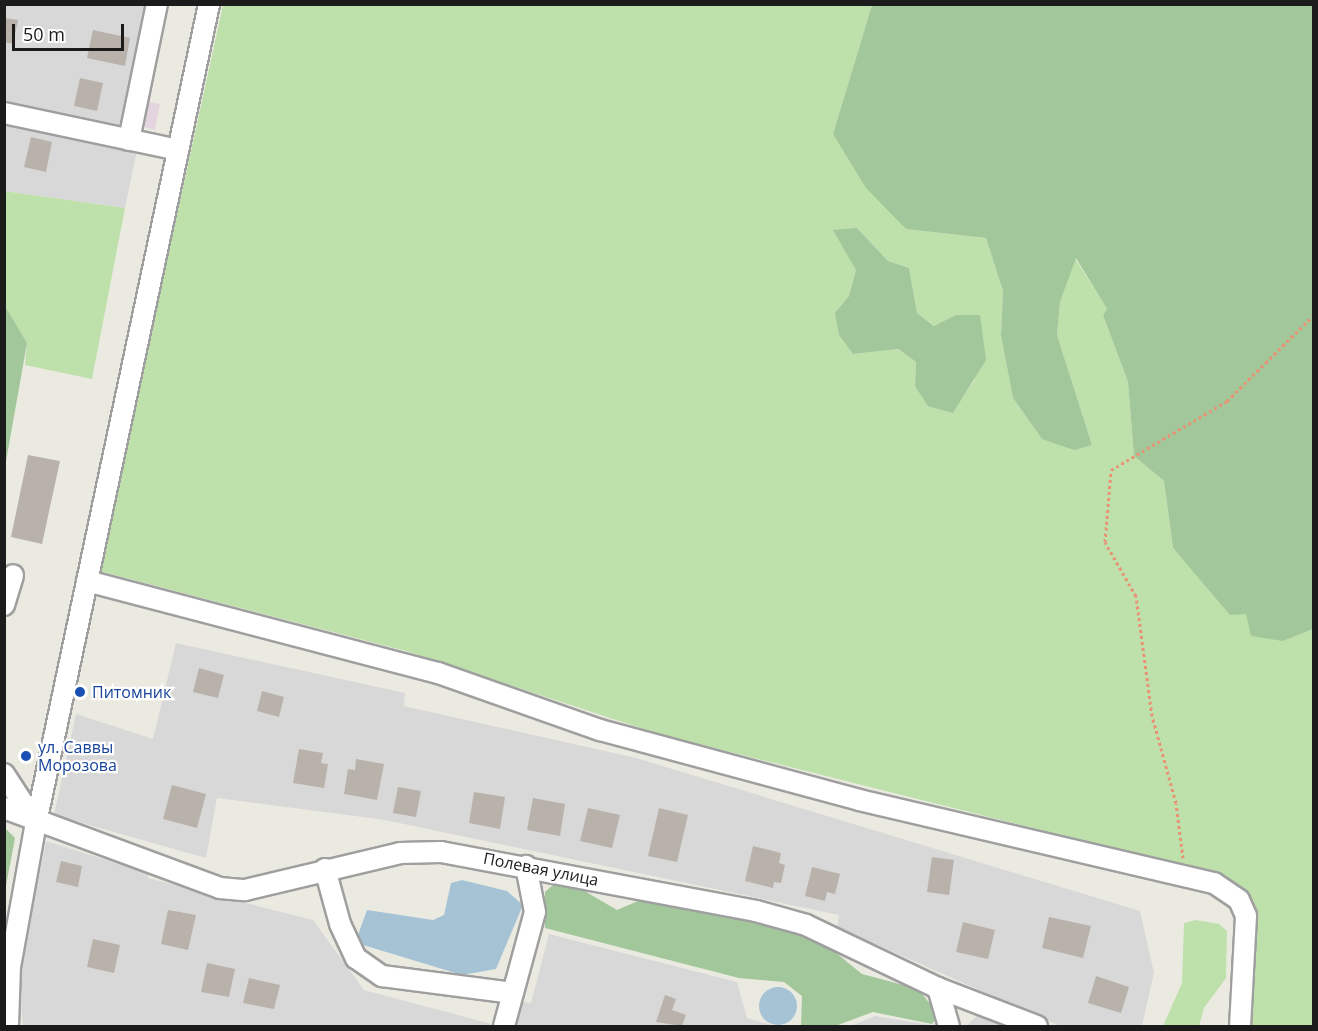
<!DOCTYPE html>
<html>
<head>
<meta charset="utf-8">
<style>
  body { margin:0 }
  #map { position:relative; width:1318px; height:1031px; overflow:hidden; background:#ebeae1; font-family:"Open Sans",sans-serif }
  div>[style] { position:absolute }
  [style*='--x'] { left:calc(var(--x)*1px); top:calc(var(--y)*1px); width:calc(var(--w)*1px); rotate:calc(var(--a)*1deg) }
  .residential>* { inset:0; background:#d9d8d8 }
  .industrial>* { inset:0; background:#e4d4df }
  .grass>* { inset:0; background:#bee1ac }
  .forest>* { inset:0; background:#a1c79a }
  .water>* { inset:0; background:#a6c3d5 }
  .round { border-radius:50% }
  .building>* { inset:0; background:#b8b2ab }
  .path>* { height:3px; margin-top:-1.5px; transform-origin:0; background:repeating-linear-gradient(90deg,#ea9274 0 3px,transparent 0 6px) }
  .roads { filter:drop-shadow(2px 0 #9f9f9f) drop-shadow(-2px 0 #9f9f9f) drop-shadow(0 2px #9f9f9f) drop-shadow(0 -2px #9f9f9f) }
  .minor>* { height:20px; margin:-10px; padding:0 10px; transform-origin:10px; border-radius:10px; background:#fff }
  .dots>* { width:16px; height:16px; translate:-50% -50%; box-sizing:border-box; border:3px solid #fff; border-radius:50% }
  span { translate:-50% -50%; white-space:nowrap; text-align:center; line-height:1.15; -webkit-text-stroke:4.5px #fff; paint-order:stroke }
  .transit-label { font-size:16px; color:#164399 }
  .left { translate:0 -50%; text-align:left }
  .street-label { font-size:16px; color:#1b1b1b }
  .frame { position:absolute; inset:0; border:6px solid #1b1b1b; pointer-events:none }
  .scale { position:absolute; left:12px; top:24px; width:112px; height:27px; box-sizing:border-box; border:3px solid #1b1b1b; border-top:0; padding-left:8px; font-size:18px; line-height:21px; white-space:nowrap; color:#1b1b1b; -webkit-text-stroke:4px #fff; paint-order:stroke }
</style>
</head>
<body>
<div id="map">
  <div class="residential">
    <i style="clip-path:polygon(5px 5px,167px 5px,125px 208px,5px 191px)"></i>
    <i style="clip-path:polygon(176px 643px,405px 693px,404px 706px,636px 758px,1140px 911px,1154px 973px,1142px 1026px,1060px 1026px,837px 927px,839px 915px,385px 820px,217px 798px,206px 858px,54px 815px,76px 714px,153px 739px)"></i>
    <i style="clip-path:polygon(46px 841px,148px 873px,148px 878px,313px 920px,364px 990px,499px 1026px,23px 1026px,19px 978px)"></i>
    <i style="clip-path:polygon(549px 934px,737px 982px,747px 1018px,776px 1026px,510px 1026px,517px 1001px,531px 1003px)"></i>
    <i style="clip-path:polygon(979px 1014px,1013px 1026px,966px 1026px)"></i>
    <i style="clip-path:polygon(875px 1016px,936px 1026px,851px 1026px)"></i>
  </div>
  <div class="industrial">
    <i style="clip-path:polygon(149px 102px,160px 104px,155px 130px,144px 127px)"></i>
  </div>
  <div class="grass">
    <i style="clip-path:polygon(evenodd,223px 5px,872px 5px,833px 134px,906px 229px,986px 238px,1003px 291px,1001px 336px,1013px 398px,1042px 439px,1092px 445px,1057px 335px,1060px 302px,1075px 258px,1107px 309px,1103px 315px,1128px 382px,1134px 456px,1164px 481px,1173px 549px,1283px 641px,1313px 629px,1313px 1026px,1249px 1026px,1255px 905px,1224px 876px,659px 734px,406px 651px,99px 571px,223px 5px,857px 228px,888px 261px,909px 268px,917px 313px,935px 326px,956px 315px,975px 379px,953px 412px,915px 386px,916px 362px,897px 349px,853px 354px,839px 335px,836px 313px,849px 296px,856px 270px,848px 249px,857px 228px)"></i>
    <i style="clip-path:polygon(4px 191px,125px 208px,92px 379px,25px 365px,27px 343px,5px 306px)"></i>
    <i style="clip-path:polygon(1196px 920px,1219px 924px,1227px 931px,1226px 978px,1204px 1008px,1199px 1026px,1163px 1026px,1182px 983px,1184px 923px)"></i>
  </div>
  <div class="forest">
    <i style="clip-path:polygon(872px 5px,1313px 5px,1313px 629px,1283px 641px,1251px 636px,1246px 614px,1230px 615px,1173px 548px,1164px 481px,1134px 456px,1128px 382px,1103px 315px,1107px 309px,1076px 258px,1060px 302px,1057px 335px,1092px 445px,1074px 450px,1042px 439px,1013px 398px,1001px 336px,1003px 291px,986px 238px,906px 229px,866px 188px,833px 134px)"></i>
    <i style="clip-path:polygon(857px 228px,888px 261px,909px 268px,917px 313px,934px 326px,956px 315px,980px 315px,986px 360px,953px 413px,928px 406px,915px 386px,916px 362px,898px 349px,853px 354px,839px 335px,835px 313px,849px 296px,856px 270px,833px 230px)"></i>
    <i style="clip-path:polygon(5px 306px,27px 343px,5px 467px)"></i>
    <i style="clip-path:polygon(5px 828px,15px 838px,5px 891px)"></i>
    <i style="clip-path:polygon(554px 884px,576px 886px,617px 910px,638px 901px,673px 903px,782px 926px,835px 952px,862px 974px,918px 989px,939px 1015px,932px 1024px,873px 1012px,835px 1026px,801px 1026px,802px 996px,784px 982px,739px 978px,545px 928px,545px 892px)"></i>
  </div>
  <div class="water">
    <i style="clip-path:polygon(462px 880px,507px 891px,523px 905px,496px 969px,462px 975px,363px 945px,358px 935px,367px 910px,433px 920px,444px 915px,451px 883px)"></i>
    <i class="round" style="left:759px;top:987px;width:38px;height:38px"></i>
  </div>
  <div class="building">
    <i style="clip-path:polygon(4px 18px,18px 20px,13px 44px,4px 42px)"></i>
    <i style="clip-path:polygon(93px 30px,130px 38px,125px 66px,87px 58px)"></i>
    <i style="clip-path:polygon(80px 78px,103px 83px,97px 111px,74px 106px)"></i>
    <i style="clip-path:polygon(31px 137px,52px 142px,46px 172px,24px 167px)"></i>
    <i style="clip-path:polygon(28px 455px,60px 461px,42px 544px,11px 537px)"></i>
    <i style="clip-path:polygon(199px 668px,224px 675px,218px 698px,193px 692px)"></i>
    <i style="clip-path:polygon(262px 691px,284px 697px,279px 717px,257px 711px)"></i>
    <i style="clip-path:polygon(299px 749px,323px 753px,321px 763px,328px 764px,324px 788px,293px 783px)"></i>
    <i style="clip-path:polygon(356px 759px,384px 764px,377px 800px,344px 794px,348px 769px,355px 770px)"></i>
    <i style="clip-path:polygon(172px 785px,206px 794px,197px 828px,163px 819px)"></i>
    <i style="clip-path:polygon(398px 787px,421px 791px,416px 817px,393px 813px)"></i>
    <i style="clip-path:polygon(474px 792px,505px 797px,500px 829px,469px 823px)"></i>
    <i style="clip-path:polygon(533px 798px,565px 804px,560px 836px,527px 830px)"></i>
    <i style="clip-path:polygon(588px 808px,620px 815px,612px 848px,580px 841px)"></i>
    <i style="clip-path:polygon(659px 808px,688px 815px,677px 862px,648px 856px)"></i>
    <i style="clip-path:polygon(753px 846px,781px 853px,779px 863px,785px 865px,781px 883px,774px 882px,773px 888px,745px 881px)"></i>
    <i style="clip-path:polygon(932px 857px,954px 860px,949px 895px,927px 892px)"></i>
    <i style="clip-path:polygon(61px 861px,82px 866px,78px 887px,56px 882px)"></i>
    <i style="clip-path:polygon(812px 867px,840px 874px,835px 894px,827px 892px,825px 901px,805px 896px)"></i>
    <i style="clip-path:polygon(168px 910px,196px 915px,188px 950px,161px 944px)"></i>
    <i style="clip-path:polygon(1049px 917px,1091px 926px,1083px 958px,1042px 948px)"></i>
    <i style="clip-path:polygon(963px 922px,995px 930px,988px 959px,956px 952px)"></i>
    <i style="clip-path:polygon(93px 939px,120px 945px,114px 973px,87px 967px)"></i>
    <i style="clip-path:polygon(207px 963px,235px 969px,229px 997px,201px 992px)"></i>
    <i style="clip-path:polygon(1096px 976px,1129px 987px,1121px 1013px,1088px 1003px)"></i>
    <i style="clip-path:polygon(249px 978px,280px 985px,274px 1009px,243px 1003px)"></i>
    <i style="clip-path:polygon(665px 995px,676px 999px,672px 1010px,686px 1015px,682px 1026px,656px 1022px)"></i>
  </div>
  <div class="path">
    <i style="--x:1183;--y:858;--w:55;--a:-97.3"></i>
    <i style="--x:1176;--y:803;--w:90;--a:-105.4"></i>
    <i style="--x:1152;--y:716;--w:121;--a:-97.6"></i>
    <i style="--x:1136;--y:596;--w:62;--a:-119.9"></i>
    <i style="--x:1105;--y:542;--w:72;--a:-85.2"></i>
    <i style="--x:1111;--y:470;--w:135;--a:-30.7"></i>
    <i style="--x:1227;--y:401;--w:122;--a:-44.7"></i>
  </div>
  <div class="roads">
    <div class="minor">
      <i style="--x:4;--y:113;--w:178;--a:12"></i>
      <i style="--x:129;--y:140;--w:139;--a:-78.4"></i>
      <i style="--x:87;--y:581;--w:363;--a:14.7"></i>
      <i style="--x:438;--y:673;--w:172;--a:19.4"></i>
      <i style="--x:600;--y:730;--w:268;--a:15.1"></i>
      <i style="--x:859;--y:800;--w:365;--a:13.2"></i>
      <i style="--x:1214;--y:883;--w:30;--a:34"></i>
      <i style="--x:1239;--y:900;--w:17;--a:66"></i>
      <i style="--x:1246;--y:916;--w:110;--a:93.1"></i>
      <i style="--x:4;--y:605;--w:31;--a:-73"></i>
      <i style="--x:4;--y:774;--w:59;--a:56.9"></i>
      <i style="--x:4;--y:808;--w:230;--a:20.3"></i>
      <i style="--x:220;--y:888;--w:25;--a:5"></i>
      <i style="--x:245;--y:890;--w:159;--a:-13.4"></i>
      <i style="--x:400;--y:853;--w:41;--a:-1.4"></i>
      <i style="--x:441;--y:852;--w:320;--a:10.6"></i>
      <i style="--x:756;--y:911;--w:52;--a:15.6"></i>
      <i style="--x:806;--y:925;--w:146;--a:25.5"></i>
      <i style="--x:938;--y:988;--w:106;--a:21"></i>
      <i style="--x:325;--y:869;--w:57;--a:74.7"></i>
      <i style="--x:340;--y:924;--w:38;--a:65"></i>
      <i style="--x:356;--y:958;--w:32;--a:35"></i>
      <i style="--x:382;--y:976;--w:132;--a:7.4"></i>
      <i style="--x:938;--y:988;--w:40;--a:74"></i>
      <i style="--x:8;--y:1026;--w:59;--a:-88.1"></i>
      <i style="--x:10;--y:967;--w:146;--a:-79.8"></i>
      <i style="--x:36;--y:823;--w:837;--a:-78.07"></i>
      <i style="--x:504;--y:1026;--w:118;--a:-74.8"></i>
      <i style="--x:535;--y:912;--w:47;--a:-101.1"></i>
    </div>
  </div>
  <div class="dots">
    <i style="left:80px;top:692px;background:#1a4fb4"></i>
    <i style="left:26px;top:756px;background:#1a4fb4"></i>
  </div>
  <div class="transit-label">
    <span class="left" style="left:92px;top:692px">Питомник</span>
    <span class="left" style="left:38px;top:756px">ул. Саввы<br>Морозова</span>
  </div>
  <div class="street-label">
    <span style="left:541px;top:869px;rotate:11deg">Полевая улица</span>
  </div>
  <div class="frame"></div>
  <div class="scale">50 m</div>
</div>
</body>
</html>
